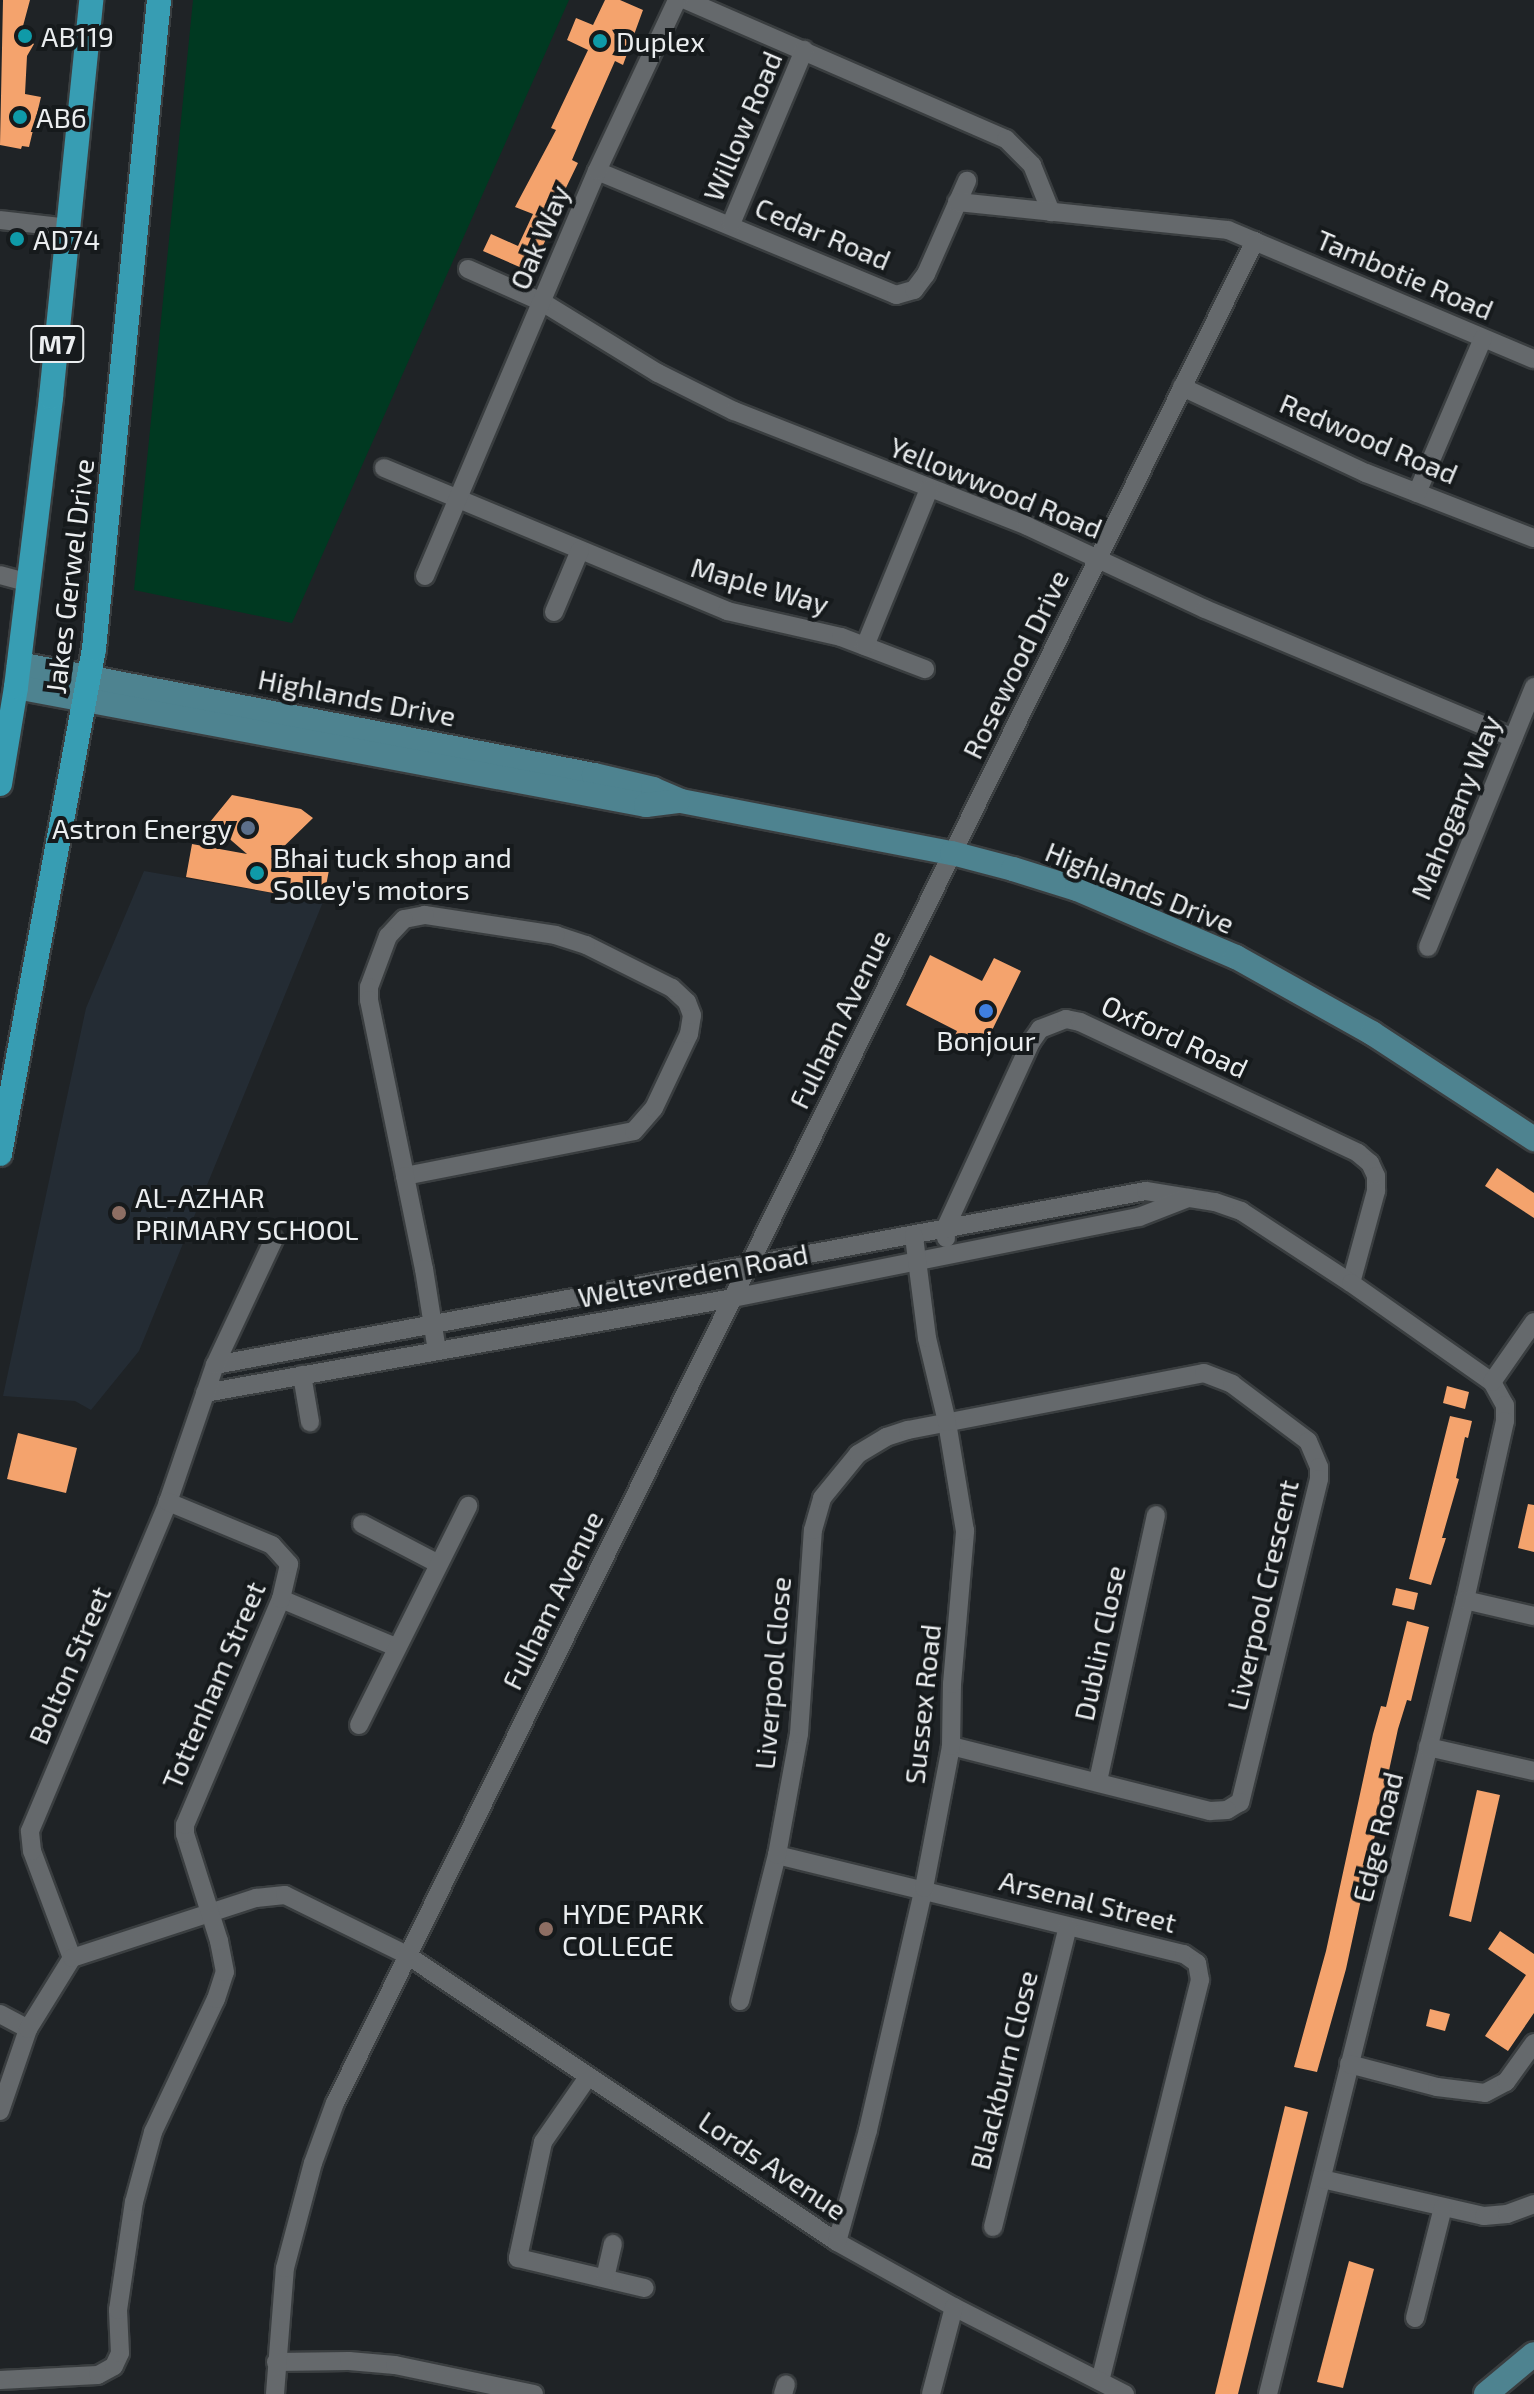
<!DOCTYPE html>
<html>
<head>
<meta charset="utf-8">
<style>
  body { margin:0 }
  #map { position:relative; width:1534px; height:2394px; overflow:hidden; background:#1f2326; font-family:"Exo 2",sans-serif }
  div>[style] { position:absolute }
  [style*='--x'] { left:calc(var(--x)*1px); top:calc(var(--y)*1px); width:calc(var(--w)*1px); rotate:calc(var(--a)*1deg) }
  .built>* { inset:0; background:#242c34 }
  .green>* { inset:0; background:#003921 }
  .building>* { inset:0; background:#f4a36d }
  .roads { filter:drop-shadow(2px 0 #3a3e40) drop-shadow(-2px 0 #3a3e40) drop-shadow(0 2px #3a3e40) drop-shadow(0 -2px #3a3e40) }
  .street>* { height:18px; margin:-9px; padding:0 9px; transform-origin:9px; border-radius:9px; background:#65696c }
  .secondary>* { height:24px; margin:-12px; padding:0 12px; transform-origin:12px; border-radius:12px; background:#4e8390 }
  .primary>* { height:24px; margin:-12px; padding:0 12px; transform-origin:12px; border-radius:12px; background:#379db3 }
  .dots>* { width:22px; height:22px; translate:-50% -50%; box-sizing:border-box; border:4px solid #161a1c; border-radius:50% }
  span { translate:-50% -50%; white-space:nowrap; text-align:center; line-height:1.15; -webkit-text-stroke:8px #161a1c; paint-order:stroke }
  .shield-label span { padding:2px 6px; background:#161a1c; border:2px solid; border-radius:6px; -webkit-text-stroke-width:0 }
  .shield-label { font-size:26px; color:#eaedef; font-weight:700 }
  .poi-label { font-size:28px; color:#eaedef }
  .left { translate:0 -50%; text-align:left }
  .right { translate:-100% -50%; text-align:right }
  .street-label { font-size:28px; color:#eaedef }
</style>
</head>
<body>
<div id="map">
  <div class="built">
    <i style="clip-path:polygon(144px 871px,323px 902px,139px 1351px,91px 1410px,75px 1401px,3px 1396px,86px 1008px)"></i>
  </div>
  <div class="green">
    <i style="clip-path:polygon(193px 0,569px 0,292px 623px,134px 590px)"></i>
  </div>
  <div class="building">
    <i style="clip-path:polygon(3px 0,30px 0,23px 26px,33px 31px,28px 40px,34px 44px,27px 56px,25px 94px,41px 97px,29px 147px,22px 146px,21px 149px,0 145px)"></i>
    <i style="clip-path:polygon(605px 0,620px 0,643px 10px,623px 65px,615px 61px,589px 120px,572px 160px,578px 163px,563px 194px,566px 195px,531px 272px,483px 251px,491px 234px,518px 246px,533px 214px,515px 207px,556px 130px,551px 128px,588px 50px,567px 40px,576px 18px,593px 25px)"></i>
    <i style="clip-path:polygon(232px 795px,301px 809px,313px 818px,271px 859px,329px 870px,323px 902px,186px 877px,192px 844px,247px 854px,210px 822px)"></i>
    <i style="clip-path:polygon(930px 955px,982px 981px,994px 958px,1021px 971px,980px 1055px,952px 1042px,957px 1031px,906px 1005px)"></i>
    <i style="clip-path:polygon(1497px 1168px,1534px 1193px,1534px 1218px,1485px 1186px)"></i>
    <i style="clip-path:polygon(1447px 1386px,1469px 1392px,1465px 1409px,1443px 1403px)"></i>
    <i style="clip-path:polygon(1450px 1416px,1472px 1421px,1468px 1438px,1465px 1437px,1456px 1478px,1459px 1479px,1442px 1538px,1446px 1538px,1431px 1585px,1409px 1579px)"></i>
    <i style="clip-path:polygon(18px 1433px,77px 1448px,66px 1493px,7px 1479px)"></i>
    <i style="clip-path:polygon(1528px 1504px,1534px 1505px,1534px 1552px,1518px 1548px)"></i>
    <i style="clip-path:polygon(1396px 1588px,1418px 1593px,1414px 1610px,1392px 1605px)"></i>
    <i style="clip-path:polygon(1407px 1621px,1429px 1627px,1411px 1701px,1407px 1700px,1398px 1729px,1346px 1969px,1317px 2072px,1294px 2067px,1326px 1951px,1373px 1734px,1381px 1706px,1386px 1707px)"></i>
    <i style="clip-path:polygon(1477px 1790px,1500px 1795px,1471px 1922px,1449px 1916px)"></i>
    <i style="clip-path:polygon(1500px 1931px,1534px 1954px,1534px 2013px,1508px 2051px,1485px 2036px,1526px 1975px,1488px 1949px)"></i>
    <i style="clip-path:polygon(1430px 2009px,1450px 2014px,1445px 2031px,1426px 2026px)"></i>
    <i style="clip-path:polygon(1285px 2106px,1308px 2112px,1238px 2394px,1215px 2394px)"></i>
    <i style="clip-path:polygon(1349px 2261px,1374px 2269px,1343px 2388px,1317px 2382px)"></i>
  </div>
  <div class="roads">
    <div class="street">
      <i style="--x:686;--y:0;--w:349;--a:23.5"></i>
      <i style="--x:1006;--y:139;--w:37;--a:45"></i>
      <i style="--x:1032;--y:165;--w:51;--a:68"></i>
      <i style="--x:597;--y:171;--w:324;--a:22.5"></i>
      <i style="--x:896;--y:295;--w:19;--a:-16"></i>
      <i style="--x:914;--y:290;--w:20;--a:-53"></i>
      <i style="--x:926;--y:274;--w:102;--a:-66.2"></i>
      <i style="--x:957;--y:202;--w:272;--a:5.9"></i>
      <i style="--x:1228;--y:230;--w:332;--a:22.9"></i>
      <i style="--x:0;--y:220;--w:69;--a:6.6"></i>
      <i style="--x:731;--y:224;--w:189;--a:-67.2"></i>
      <i style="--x:468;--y:269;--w:81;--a:24"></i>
      <i style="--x:542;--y:302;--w:136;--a:31.5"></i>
      <i style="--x:658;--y:373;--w:85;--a:26.6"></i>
      <i style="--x:734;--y:411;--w:315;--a:21.4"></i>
      <i style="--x:1027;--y:526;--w:196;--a:25"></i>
      <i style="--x:1205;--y:609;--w:334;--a:22.7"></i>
      <i style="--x:1182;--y:387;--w:203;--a:25.1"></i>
      <i style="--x:1366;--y:473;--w:180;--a:21.2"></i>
      <i style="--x:384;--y:468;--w:372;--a:22.6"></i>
      <i style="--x:727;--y:611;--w:117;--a:12.8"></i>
      <i style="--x:841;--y:637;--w:90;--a:20.9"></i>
      <i style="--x:1417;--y:493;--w:168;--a:-66.9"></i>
      <i style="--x:0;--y:575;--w:30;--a:15"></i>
      <i style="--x:425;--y:576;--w:440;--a:-67"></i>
      <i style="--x:597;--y:171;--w:189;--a:-64.9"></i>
      <i style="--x:554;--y:612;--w:67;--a:-67.2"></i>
      <i style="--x:865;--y:646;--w:170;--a:-67.8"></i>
      <i style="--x:1428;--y:947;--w:281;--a:-67.8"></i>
      <i style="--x:405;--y:1176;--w:233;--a:-11.1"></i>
      <i style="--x:634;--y:1131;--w:30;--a:-49"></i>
      <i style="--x:654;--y:1108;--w:82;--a:-64.7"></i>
      <i style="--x:689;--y:1034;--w:19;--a:-81"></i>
      <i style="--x:692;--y:1015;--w:14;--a:-111"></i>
      <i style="--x:687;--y:1002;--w:21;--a:-137"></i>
      <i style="--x:672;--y:988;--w:96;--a:-153.4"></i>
      <i style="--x:586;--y:945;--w:32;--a:-162"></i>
      <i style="--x:556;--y:935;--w:133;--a:-171.3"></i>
      <i style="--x:425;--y:915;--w:21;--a:169"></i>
      <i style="--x:404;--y:919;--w:23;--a:133"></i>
      <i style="--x:388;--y:936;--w:54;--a:110.4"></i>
      <i style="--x:369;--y:987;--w:13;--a:90"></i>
      <i style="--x:369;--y:1000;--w:180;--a:78.4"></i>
      <i style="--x:405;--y:1176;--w:95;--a:78.5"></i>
      <i style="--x:424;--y:1269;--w:83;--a:81"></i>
      <i style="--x:946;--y:1238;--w:9;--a:-96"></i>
      <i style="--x:945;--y:1229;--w:206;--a:-65.3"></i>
      <i style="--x:1031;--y:1042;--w:16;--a:-55"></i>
      <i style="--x:1040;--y:1029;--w:28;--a:-21"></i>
      <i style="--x:1066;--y:1019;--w:14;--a:12"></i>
      <i style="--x:1080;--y:1022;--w:307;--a:25.2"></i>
      <i style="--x:1358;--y:1153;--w:16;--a:40"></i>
      <i style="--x:1370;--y:1163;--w:14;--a:65"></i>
      <i style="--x:1376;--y:1176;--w:15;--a:90"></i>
      <i style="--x:1376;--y:1191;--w:95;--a:105.2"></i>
      <i style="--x:215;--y:1365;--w:947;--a:-10.59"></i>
      <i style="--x:1146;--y:1191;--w:70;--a:9.1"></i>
      <i style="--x:1215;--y:1202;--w:28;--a:19"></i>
      <i style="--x:1241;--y:1211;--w:131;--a:33.2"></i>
      <i style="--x:1351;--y:1283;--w:172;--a:35.1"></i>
      <i style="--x:1492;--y:1382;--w:26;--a:61"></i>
      <i style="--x:1505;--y:1405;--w:16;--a:90"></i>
      <i style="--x:1505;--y:1421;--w:183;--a:102.6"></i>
      <i style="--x:1465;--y:1600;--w:818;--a:103.93"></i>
      <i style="--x:302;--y:1375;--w:48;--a:80.3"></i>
      <i style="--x:1492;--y:1382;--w:73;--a:-55"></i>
      <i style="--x:205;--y:1393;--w:536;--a:-10.2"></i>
      <i style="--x:733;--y:1298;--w:414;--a:-11.3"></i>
      <i style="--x:1139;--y:1217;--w:53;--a:-21.2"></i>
      <i style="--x:362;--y:1524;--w:85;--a:27.5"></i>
      <i style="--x:281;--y:1599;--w:125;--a:22.7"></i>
      <i style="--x:1465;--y:1600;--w:71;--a:13.1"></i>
      <i style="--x:359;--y:1725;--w:245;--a:-63.5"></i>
      <i style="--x:1428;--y:1747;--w:109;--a:12.8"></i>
      <i style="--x:1098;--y:1781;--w:272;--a:-77.7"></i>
      <i style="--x:777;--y:1855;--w:419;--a:13.7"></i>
      <i style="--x:1184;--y:1954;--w:16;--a:35"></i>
      <i style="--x:1197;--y:1963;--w:17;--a:80"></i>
      <i style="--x:1200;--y:1980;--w:413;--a:104"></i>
      <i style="--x:72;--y:1958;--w:114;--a:-110.5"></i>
      <i style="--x:32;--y:1851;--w:20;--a:-96"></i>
      <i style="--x:30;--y:1831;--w:357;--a:-67.2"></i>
      <i style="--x:168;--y:1502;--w:145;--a:-71.1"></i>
      <i style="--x:215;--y:1365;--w:139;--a:-64.9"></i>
      <i style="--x:740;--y:2001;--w:151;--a:-75.8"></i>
      <i style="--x:777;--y:1855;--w:123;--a:-79.7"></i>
      <i style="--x:799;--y:1734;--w:204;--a:-86.1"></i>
      <i style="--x:813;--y:1530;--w:33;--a:-74"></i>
      <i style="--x:822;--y:1498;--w:57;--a:-50.7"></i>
      <i style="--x:858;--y:1454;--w:33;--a:-31"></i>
      <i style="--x:886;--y:1437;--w:23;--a:-18"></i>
      <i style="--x:908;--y:1430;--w:301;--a:-10.9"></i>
      <i style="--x:1204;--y:1373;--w:30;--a:21"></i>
      <i style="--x:1232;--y:1384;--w:95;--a:36.9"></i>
      <i style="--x:1308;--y:1441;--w:28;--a:67"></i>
      <i style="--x:1319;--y:1467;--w:12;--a:90"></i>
      <i style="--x:1319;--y:1479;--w:333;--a:103.7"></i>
      <i style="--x:1240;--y:1802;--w:15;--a:148"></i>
      <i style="--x:1227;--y:1810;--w:17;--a:177"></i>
      <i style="--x:1210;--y:1811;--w:267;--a:-165.9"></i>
      <i style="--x:0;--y:2014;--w:32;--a:28"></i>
      <i style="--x:1349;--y:2064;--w:91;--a:14.6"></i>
      <i style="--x:1437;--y:2087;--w:48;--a:7.1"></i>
      <i style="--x:1485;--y:2093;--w:24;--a:-28"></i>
      <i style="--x:1506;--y:2082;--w:48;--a:-54.3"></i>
      <i style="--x:588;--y:2077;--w:79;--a:124.7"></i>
      <i style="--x:543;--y:2142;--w:119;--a:102.2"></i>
      <i style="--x:518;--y:2258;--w:130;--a:13.3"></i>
      <i style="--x:0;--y:2111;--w:87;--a:-71.1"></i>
      <i style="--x:28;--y:2029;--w:84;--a:-58.2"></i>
      <i style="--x:72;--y:1958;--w:194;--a:-18.1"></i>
      <i style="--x:256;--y:1898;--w:29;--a:-6"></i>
      <i style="--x:285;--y:1895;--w:136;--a:26.2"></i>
      <i style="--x:407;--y:1955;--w:517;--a:33.72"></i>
      <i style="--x:837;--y:2242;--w:134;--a:29.1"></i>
      <i style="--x:954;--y:2307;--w:192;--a:27"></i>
      <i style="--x:1322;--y:2179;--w:166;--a:12.9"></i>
      <i style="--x:1484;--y:2216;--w:23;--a:-5"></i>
      <i style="--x:1507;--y:2214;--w:29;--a:-20"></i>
      <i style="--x:993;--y:2227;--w:309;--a:-76"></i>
      <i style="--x:837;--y:2242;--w:116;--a:-74.5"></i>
      <i style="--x:868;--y:2130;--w:248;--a:-77"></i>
      <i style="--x:924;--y:1888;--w:145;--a:-79.2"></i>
      <i style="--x:951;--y:1746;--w:62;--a:-89.1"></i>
      <i style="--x:952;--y:1684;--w:154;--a:-85.1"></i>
      <i style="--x:965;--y:1531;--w:110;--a:-99.4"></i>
      <i style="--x:947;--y:1422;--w:86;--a:-103.4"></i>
      <i style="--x:927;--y:1338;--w:103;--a:-97.3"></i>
      <i style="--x:605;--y:2278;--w:35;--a:-77"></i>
      <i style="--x:1415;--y:2318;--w:114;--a:-75.8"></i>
      <i style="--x:276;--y:2362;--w:73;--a:-0.8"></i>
      <i style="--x:349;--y:2361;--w:46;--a:5"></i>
      <i style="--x:395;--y:2365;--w:142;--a:11.8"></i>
      <i style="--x:0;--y:2380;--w:98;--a:-2.9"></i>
      <i style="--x:98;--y:2375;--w:18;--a:-29"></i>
      <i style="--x:114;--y:2366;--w:14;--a:-65"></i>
      <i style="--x:120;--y:2353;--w:43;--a:-92.7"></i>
      <i style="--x:118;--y:2310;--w:109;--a:-81.6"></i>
      <i style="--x:134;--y:2202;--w:73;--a:-74.8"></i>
      <i style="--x:153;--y:2132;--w:147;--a:-64.7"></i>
      <i style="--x:216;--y:1999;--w:28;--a:-72"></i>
      <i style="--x:225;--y:1972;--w:32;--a:-101"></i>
      <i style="--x:219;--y:1941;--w:112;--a:-107.6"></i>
      <i style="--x:185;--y:1834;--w:9;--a:-90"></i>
      <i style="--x:185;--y:1825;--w:246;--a:-67"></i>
      <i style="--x:281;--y:1599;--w:36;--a:-77"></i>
      <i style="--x:289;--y:1564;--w:25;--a:-132"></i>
      <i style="--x:272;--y:1545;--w:113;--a:-157.5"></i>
      <i style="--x:275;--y:2394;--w:126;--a:-85.5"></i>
      <i style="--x:285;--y:2268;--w:109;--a:-75.1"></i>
      <i style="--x:313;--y:2163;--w:64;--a:-69.9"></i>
      <i style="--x:335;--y:2103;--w:2077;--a:-63.71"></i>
      <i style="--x:783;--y:2394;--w:10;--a:-73"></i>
      <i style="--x:931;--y:2394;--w:90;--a:-75.2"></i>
    </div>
    <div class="secondary">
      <i style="--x:19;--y:664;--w:586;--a:10.93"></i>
      <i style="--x:594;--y:775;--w:61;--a:13.3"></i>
      <i style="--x:653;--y:789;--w:30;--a:23"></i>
      <i style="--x:681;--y:801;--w:276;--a:10.9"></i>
      <i style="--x:952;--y:853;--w:63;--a:14.7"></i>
      <i style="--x:1013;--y:869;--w:67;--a:17.4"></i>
      <i style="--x:1077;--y:889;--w:173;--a:23.2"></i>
      <i style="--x:1236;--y:957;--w:156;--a:29.2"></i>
      <i style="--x:1372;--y:1033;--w:194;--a:33.2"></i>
      <i style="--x:16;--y:687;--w:641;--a:10.61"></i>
      <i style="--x:646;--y:805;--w:32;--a:-7"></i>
      <i style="--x:1486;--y:2394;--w:62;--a:-39.8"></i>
    </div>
    <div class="primary">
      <i style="--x:0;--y:784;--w:98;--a:-80.6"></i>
      <i style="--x:16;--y:687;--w:292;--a:-83.1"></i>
      <i style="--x:51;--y:397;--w:399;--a:-84.2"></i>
      <i style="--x:0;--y:1154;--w:514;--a:-79.46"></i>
      <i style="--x:94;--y:649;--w:652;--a:-84.28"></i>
    </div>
  </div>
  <div class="dots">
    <i style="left:25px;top:36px;background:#0f9aa8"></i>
    <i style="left:600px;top:41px;background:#0f9aa8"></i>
    <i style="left:20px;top:117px;background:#0f9aa8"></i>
    <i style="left:17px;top:239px;background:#0f9aa8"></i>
    <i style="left:248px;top:828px;background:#5c6f8a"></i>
    <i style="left:257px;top:873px;background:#0f9aa8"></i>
    <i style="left:986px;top:1011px;background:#3f7fe0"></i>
    <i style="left:119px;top:1213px;background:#8d6e63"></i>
    <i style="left:546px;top:1929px;background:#8d6e63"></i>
  </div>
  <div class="shield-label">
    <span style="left:57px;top:344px">M7</span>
  </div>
  <div class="poi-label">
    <span class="left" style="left:41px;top:36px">AB119</span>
    <span class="left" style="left:616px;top:41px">Duplex</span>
    <span class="left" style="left:36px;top:117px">AB6</span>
    <span class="left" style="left:33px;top:239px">AD74</span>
    <span class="right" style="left:232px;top:828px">Astron Energy</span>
    <span class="left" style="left:273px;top:873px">Bhai tuck shop and<br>Solley's motors</span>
    <span style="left:986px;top:1040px">Bonjour</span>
    <span class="left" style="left:135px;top:1213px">AL-AZHAR<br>PRIMARY SCHOOL</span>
    <span class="left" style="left:562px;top:1929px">HYDE PARK<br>COLLEGE</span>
  </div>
  <div class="street-label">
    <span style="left:742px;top:126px;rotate:-67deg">Willow Road</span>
    <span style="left:823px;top:233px;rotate:23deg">Cedar Road</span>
    <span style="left:539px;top:237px;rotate:-67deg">Oak Way</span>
    <span style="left:1405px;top:274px;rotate:23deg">Tambotie Road</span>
    <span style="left:1369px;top:438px;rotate:23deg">Redwood Road</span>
    <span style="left:996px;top:487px;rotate:22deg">Yellowwood Road</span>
    <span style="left:69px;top:576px;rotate:-83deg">Jakes Gerwel Drive</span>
    <span style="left:760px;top:585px;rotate:16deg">Maple Way</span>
    <span style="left:1015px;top:664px;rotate:-64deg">Rosewood Drive</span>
    <span style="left:357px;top:697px;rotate:11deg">Highlands Drive</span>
    <span style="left:1455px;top:807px;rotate:-68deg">Mahogany Way</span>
    <span style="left:1140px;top:887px;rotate:22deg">Highlands Drive</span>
    <span style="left:839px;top:1019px;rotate:-64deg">Fulham Avenue</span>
    <span style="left:1175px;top:1036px;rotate:25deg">Oxford Road</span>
    <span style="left:693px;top:1275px;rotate:-11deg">Weltevreden Road</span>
    <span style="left:1262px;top:1595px;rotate:-77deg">Liverpool Crescent</span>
    <span style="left:552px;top:1600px;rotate:-64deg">Fulham Avenue</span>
    <span style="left:1099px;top:1643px;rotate:-78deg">Dublin Close</span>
    <span style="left:69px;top:1665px;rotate:-67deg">Bolton Street</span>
    <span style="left:772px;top:1673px;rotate:-85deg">Liverpool Close</span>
    <span style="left:213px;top:1685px;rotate:-67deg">Tottenham Street</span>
    <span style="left:922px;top:1704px;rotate:-84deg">Sussex Road</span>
    <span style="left:1377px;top:1837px;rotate:-76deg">Edge Road</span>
    <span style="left:1088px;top:1901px;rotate:14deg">Arsenal Street</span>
    <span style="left:1003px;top:2070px;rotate:-76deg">Blackburn Close</span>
    <span style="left:773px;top:2165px;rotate:34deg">Lords Avenue</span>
  </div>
</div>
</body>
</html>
